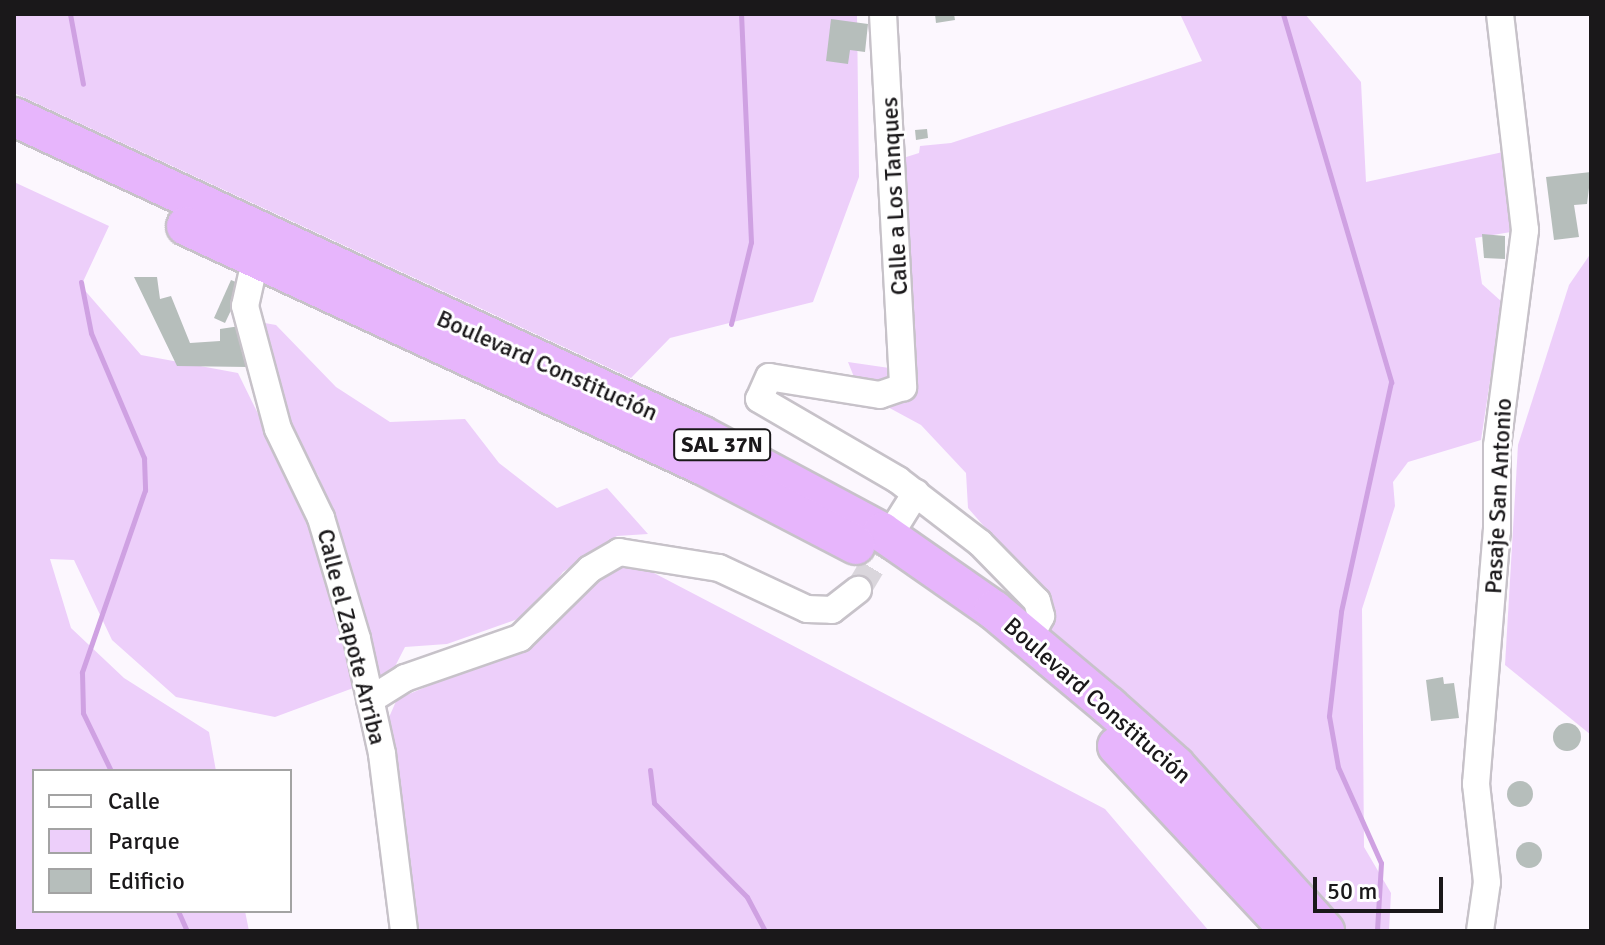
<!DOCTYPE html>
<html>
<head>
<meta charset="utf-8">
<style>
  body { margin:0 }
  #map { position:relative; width:1605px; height:945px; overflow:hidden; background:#fcf7fe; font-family:Signika,sans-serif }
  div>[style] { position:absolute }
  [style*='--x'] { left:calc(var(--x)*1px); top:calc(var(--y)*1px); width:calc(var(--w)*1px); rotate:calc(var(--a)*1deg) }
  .green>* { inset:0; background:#edcffa }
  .stream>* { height:5px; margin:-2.5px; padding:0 2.5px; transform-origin:2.5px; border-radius:2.5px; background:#cfa1e2 }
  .building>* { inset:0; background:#b6bebb }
  .round { border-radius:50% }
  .minor-tunnel>* { height:26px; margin-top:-13px; transform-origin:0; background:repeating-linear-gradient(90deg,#dad6dc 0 26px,transparent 0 39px) }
  .roads { filter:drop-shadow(2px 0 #c7c2c9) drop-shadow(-2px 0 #c7c2c9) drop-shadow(0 2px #c7c2c9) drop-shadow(0 -2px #c7c2c9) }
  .minor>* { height:26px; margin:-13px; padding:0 13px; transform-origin:13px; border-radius:13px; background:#fff }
  .highway>* { height:38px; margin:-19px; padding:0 19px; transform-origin:19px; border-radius:19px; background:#e7b5fc }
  span { translate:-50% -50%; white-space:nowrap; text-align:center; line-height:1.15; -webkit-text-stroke:6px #fff; paint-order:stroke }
  .shield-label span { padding:2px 6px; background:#fff; border:2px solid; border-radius:6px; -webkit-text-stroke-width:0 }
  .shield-label { font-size:22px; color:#1a181a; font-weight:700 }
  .street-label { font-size:24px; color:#1a181a }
  .frame { position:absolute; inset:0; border:16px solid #1a181a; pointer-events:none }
  .legend { position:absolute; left:32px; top:769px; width:260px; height:144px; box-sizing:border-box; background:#fff; border:2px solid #a3a3a3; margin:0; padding:10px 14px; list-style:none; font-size:24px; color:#1a181a }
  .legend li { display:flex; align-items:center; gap:16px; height:40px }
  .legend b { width:40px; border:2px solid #a3a3a3 }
  .scale { position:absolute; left:1313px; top:877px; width:130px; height:36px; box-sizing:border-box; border:4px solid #1a181a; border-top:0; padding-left:10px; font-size:24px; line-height:28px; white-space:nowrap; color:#1a181a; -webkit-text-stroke:6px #fff; paint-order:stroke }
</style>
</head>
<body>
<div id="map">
  <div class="green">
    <i style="clip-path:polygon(14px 14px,857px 14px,859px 177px,813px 302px,670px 338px,631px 378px,14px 93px)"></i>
    <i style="clip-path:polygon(1180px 14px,1305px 14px,1361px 82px,1366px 182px,1503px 152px,1511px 232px,1475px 238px,1482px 284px,1502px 302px,1481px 440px,1408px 462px,1393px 482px,1395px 506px,1362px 609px,1364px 847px,1391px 893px,1389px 931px,1343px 931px,1032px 614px,1036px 586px,968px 508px,966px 473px,921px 425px,860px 392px,848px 362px,910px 371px,900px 159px,919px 153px,920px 146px,951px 143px,1202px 61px)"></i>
    <i style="clip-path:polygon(14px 182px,109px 226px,81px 286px,141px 355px,238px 373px,315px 530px,356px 687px,275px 717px,176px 697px,112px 640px,74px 560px,50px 559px,71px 628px,124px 678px,209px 732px,216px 771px,34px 771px,34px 911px,245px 911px,249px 931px,14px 931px)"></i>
    <i style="clip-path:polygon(1591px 253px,1591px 735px,1505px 665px,1518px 445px,1569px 285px)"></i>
    <i style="clip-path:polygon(259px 322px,276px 325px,336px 387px,390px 422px,465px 419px,499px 463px,557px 508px,607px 488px,648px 534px,617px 536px,563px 572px,532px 614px,447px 644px,405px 647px,386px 684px,371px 667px,341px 535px,318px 475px,275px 410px)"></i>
    <i style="clip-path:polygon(607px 563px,649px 563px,652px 572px,1105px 809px,1209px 931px,412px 931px,387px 722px,397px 699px,505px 654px)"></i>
  </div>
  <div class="stream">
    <i style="--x:70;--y:14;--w:71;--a:79.5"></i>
    <i style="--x:1283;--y:14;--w:384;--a:73.6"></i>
    <i style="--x:1391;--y:382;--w:235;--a:102.3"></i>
    <i style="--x:1341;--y:612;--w:105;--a:96.6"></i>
    <i style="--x:1329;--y:716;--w:52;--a:80"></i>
    <i style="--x:1338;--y:767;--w:105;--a:65.9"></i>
    <i style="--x:1381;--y:863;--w:68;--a:93.4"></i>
    <i style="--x:81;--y:282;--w:52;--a:78.9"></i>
    <i style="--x:91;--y:333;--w:136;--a:67"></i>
    <i style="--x:144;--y:458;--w:32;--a:88"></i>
    <i style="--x:145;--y:490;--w:193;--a:109.1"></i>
    <i style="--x:82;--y:672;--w:41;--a:88.6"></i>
    <i style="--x:83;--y:713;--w:64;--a:64.2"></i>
    <i style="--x:731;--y:324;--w:84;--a:-76.3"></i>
    <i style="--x:751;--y:242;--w:228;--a:-92.5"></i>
    <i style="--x:650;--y:770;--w:33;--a:83"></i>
    <i style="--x:654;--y:803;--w:132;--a:45.3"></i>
    <i style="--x:747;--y:897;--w:38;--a:62"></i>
    <i style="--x:178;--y:911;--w:22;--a:66"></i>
  </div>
  <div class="building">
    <i style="clip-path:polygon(935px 14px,954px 14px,955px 20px,936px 23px)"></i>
    <i style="clip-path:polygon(831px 19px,868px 24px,865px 52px,850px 50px,848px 64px,826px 61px)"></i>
    <i style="clip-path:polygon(927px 129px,928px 138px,916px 140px,915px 130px)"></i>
    <i style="clip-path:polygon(1591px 172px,1587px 204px,1574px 205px,1579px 237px,1554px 240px,1546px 177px)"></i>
    <i style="clip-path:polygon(1482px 234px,1505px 236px,1505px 259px,1484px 258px)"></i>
    <i style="clip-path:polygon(134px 277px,157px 277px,160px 299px,171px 296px,190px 343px,220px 341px,220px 329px,240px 326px,248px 367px,177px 366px)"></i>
    <i style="clip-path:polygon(231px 280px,243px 285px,225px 323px,214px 318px)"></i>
    <i style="clip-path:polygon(1443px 677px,1444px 684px,1454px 683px,1459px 718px,1431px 721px,1426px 680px)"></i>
    <i class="round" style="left:1553px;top:723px;width:28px;height:28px"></i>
    <i class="round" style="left:1507px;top:781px;width:26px;height:26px"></i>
    <i class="round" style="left:1516px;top:842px;width:26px;height:26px"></i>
  </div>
  <div class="minor-tunnel">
    <i style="--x:858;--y:590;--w:78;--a:-59.2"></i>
  </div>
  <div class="roads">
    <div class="minor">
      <i style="--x:883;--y:14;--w:374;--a:86.9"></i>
      <i style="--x:903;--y:387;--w:24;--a:161"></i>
      <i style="--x:880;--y:395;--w:112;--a:-170.8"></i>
      <i style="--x:769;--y:377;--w:24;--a:114"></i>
      <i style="--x:759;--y:399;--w:161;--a:30.2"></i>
      <i style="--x:898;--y:480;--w:103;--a:37.5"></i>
      <i style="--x:980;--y:543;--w:81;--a:45.5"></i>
      <i style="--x:1037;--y:601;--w:16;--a:75"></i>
      <i style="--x:1041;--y:616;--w:25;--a:117"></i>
      <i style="--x:255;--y:261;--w:46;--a:102.5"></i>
      <i style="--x:245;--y:306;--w:127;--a:75"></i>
      <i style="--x:278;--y:429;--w:99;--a:64.2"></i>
      <i style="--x:321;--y:518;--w:126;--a:73.4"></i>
      <i style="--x:357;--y:639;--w:118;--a:77.7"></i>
      <i style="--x:382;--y:754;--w:178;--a:82.9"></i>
      <i style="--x:899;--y:520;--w:32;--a:-58"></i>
      <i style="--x:370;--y:700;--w:41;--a:-32.2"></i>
      <i style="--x:405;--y:678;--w:122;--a:-19.2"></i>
      <i style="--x:520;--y:638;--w:98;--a:-44.6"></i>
      <i style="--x:590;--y:569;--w:34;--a:-30"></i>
      <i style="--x:619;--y:552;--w:101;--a:9.1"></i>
      <i style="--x:719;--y:568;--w:97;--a:25"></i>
      <i style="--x:807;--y:609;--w:25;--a:2"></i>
      <i style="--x:832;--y:610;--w:33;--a:-38"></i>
      <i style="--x:1480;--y:931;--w:49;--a:-81.9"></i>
      <i style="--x:1487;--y:882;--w:99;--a:-96.4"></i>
      <i style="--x:1476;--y:784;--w:254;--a:-85.3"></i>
      <i style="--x:1497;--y:531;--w:85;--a:-90"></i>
      <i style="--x:1497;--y:446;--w:218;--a:-82.6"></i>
      <i style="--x:1525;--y:230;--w:217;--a:-96.6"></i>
    </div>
    <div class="highway">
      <i style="--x:14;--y:117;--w:757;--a:24.84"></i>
      <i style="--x:701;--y:435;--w:205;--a:28.2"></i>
      <i style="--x:882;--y:532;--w:136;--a:34.9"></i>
      <i style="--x:994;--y:610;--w:150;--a:39.9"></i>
      <i style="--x:1109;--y:706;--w:89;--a:41.8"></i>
      <i style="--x:1175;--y:765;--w:224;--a:47.9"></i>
      <i style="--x:186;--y:226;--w:571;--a:24.86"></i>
      <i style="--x:704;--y:466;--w:171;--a:27.5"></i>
      <i style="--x:1117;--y:746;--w:253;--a:46.9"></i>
    </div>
  </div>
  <div class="shield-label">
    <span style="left:722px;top:445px">SAL 37N</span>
  </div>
  <div class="street-label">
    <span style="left:895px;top:196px;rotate:-93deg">Calle a Los Tanques</span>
    <span style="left:547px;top:366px;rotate:24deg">Boulevard Constitución</span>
    <span style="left:1499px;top:496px;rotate:-87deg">Pasaje San Antonio</span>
    <span style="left:351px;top:637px;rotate:76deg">Calle el Zapote Arriba</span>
    <span style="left:1097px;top:701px;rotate:41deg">Boulevard Constitución</span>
  </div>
  <div class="frame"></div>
  <ul class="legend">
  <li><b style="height:10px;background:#fff"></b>Calle</li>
  <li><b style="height:22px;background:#edcffa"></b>Parque</li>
  <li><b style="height:22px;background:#b6bebb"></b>Edificio</li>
  </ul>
  <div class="scale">50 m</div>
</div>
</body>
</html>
